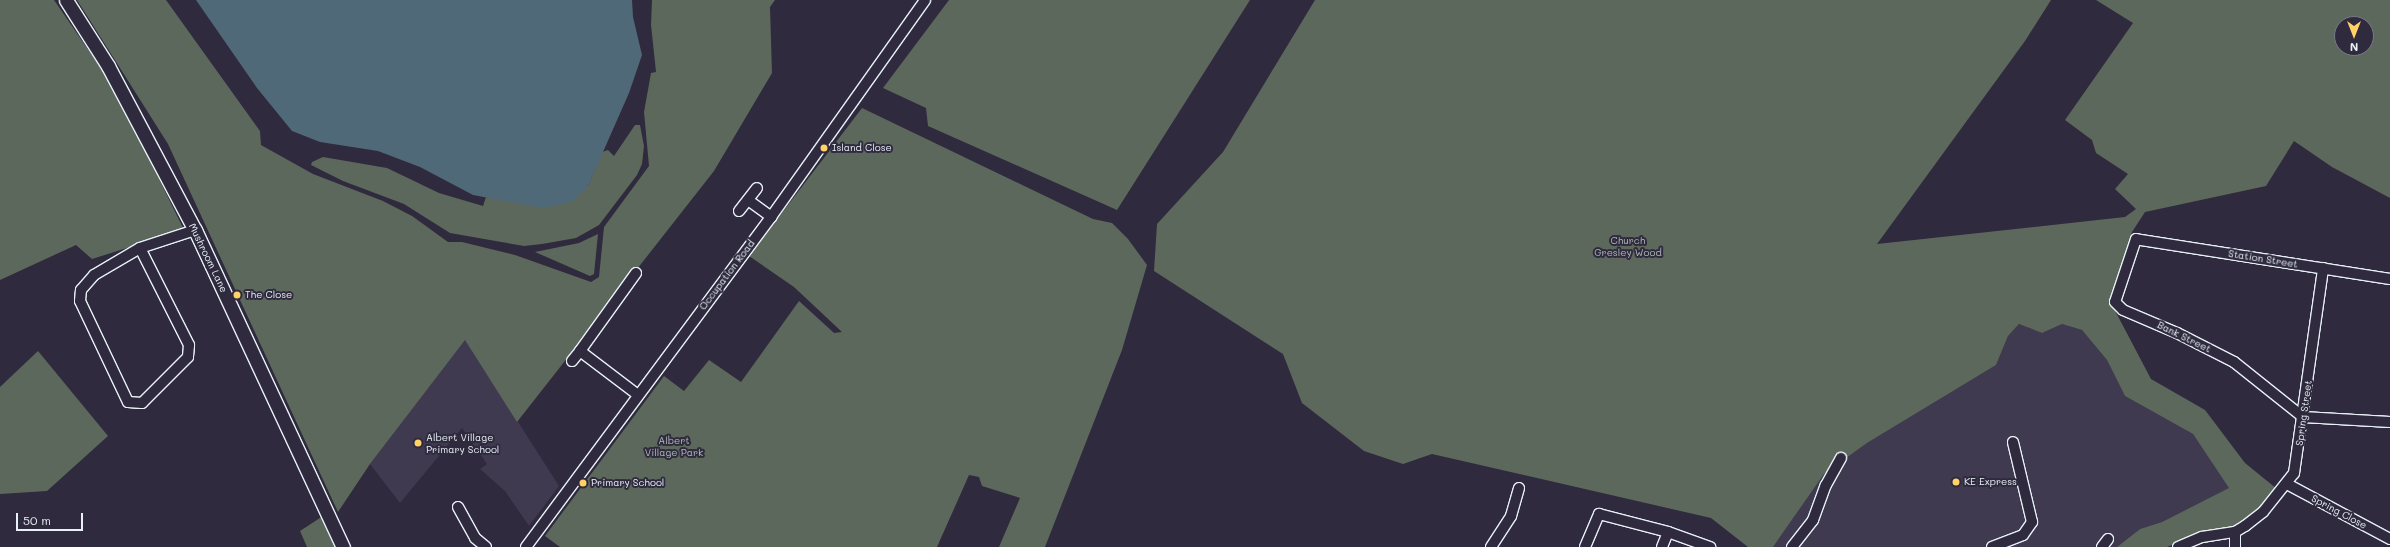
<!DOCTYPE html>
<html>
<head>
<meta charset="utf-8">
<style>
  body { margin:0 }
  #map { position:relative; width:2390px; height:547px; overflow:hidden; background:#2f2a3d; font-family:Mali,sans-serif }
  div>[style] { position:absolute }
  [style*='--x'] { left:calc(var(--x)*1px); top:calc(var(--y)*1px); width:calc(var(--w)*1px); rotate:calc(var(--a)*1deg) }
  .built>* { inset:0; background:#3f3a50 }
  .green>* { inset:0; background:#5d685c }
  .water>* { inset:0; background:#506978 }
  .roads { filter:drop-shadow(1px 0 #e8f1f8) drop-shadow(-1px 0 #e8f1f8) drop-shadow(0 1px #e8f1f8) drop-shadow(0 -1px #e8f1f8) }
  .minor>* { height:10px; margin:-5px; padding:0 5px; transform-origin:5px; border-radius:5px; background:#2f2a3d }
  .tertiary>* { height:13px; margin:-6.5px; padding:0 6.5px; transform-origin:6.5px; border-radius:6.5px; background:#2f2a3d }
  .dots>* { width:11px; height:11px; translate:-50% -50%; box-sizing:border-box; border:2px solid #2f2a3d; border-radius:50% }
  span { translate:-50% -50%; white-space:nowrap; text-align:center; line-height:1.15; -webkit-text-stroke:4px #2f2a3d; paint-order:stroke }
  .poi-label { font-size:10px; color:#e8f1f8 }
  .left { translate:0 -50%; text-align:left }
  .park-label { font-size:10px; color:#b0baba }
  .street-label { font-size:10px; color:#e8f1f8 }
  .north { position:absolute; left:2334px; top:16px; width:40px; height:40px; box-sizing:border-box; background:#2f2a3d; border:1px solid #797a88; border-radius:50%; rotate:180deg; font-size:11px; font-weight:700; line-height:16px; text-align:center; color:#e8f1f8 }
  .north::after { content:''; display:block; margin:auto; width:14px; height:18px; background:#ffd166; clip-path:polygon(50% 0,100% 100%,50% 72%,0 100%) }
  .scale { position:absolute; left:16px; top:513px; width:67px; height:18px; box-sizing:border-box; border:2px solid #e8f1f8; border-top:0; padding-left:5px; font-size:12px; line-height:14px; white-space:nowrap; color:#e8f1f8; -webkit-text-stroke:3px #2f2a3d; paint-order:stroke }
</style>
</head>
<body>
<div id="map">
  <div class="built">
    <i style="clip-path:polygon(2019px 324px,2042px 333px,2062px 324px,2082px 330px,2107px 360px,2125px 396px,2193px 434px,2230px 488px,2162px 522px,2140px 529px,2117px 547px,1773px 547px,1824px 474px,1867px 443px,1996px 365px,2008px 336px)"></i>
    <i style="clip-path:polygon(465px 339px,559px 486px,529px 526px,505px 491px,480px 469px,487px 464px,462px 428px,400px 503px,370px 464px)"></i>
  </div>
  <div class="green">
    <i style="clip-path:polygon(0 0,54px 0,114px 87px,184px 230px,92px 259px,76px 245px,0 280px)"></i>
    <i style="clip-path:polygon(77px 0,166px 0,260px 131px,261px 145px,313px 174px,383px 201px,412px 216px,448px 242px,462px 242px,515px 255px,591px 282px,599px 277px,604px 227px,649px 166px,644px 112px,651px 73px,656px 72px,651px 25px,652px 0,775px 0,770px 7px,772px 73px,714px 171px,517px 422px,465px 340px,370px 464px,338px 512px,168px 144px)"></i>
    <i style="clip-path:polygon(949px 0,1250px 0,1117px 210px,928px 126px,926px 108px,883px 88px)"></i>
    <i style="clip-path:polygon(evenodd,1315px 0,2051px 0,2025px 41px,1877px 244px,2125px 217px,2136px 209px,2115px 189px,2128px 174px,2096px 153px,2092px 140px,2065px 120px,2133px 23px,2096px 0,2390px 0,2390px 198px,2332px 167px,2294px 141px,2266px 186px,2145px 212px,2132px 232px,2111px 303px,2151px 379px,2205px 410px,2245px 463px,2277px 489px,2253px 515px,2234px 528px,2197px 535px,2167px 547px,2117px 547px,2140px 529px,2162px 522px,2229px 488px,2193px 434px,2125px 396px,2107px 360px,2082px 330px,2062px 324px,2042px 333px,2019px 324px,2008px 336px,1996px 365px,1867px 443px,1824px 474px,1773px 547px,1748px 547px,1711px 518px,1432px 454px,1403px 464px,1364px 451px,1302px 403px,1283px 354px,1154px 271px,1157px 224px,1223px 152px,1315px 0,2342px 24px,2366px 24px,2366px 48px,2342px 48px,2342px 24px)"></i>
    <i style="clip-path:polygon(862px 108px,1093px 219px,1112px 223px,1128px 239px,1147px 265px,1122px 350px,1045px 547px,999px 547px,1020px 498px,982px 486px,979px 477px,969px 475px,937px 547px,560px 547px,545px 536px,664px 376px,684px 391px,709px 360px,741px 382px,799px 301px,834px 333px,842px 332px,794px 287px,749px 256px)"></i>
    <i style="clip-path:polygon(635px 125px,640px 125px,644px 146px,642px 164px,637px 175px,599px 225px,576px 238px,542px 244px,524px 246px,450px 233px,404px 204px,343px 181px,311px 165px,312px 162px,323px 157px,387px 168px,439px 193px,483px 206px,486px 197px,513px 202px,588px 186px,602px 152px,608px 150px,614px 156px)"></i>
    <i style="clip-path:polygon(598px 234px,594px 274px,590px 276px,535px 252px,579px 243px)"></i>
    <i style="clip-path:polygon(38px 351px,108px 436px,47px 491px,0 494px,0 387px)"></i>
    <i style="clip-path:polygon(323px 516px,337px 547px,307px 547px,300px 531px)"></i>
  </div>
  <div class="water">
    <i style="clip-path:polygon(196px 0,632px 0,633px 17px,642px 55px,629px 93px,588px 186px,572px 202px,542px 208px,473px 195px,420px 167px,378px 151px,320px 142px,292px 131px,257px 88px)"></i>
  </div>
  <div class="roads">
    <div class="minor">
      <i style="--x:748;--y:200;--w:29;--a:36"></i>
      <i style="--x:739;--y:211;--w:29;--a:-52"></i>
      <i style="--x:140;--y:248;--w:109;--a:63.2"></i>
      <i style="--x:189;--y:345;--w:12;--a:95"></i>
      <i style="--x:188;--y:357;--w:65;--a:135"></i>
      <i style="--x:142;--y:403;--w:14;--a:-176"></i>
      <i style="--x:128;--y:402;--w:112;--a:-115.4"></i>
      <i style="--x:80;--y:301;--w:11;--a:-85"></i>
      <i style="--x:81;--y:290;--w:20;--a:-49"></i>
      <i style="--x:94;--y:275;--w:53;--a:-30.4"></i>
      <i style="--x:140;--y:248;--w:58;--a:-18.1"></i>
      <i style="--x:636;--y:273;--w:96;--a:125.7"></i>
      <i style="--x:580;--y:351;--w:73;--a:37.2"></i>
      <i style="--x:2390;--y:279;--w:257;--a:-171.1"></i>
      <i style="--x:2136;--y:239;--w:66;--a:108.4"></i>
      <i style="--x:2115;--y:302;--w:11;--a:45"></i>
      <i style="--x:2123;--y:310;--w:59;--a:23.1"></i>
      <i style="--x:2177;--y:333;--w:64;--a:27"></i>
      <i style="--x:2234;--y:362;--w:88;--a:38.6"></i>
      <i style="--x:2303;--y:417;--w:87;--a:3.3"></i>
      <i style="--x:572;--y:361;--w:13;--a:-51"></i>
      <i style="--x:2287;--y:484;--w:117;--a:28.1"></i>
      <i style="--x:458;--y:507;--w:35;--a:61"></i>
      <i style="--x:475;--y:538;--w:14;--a:39"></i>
      <i style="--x:526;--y:547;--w:411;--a:-53.4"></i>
      <i style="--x:771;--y:217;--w:266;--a:-54.6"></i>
      <i style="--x:1491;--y:547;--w:37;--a:-57"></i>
      <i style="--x:1511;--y:516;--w:29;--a:-74"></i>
      <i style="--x:1585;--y:547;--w:36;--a:-67"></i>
      <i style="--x:1599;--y:514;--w:71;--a:14.6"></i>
      <i style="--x:1668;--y:532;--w:45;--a:19.7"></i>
      <i style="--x:1662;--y:547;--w:16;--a:-68"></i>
      <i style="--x:1792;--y:547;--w:34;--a:-52"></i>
      <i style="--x:1813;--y:520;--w:37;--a:-70"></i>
      <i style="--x:1826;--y:485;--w:31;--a:-61"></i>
      <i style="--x:1992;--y:547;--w:33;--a:-21"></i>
      <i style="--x:2023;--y:535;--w:16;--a:-55"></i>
      <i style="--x:2032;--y:522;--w:82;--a:-103.4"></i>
      <i style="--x:2102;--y:547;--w:10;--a:-53"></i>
      <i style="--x:2178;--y:547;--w:26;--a:-23"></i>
      <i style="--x:2202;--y:537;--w:33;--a:-9"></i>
      <i style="--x:2235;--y:532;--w:12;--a:-31"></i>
      <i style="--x:2245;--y:526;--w:23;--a:-38"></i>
      <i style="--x:2263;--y:512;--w:50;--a:-51.5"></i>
      <i style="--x:2294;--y:473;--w:207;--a:-81.9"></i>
      <i style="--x:2235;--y:547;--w:15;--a:-90"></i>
    </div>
    <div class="tertiary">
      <i style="--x:66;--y:0;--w:78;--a:57.5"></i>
      <i style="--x:108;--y:66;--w:186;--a:62.1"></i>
      <i style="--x:195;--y:230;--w:350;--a:65"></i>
    </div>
  </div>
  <div class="dots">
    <i style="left:824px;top:148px;background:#ffd166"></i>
    <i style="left:237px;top:295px;background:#ffd166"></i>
    <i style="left:418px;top:443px;background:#ffd166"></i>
    <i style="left:1956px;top:482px;background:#ffd166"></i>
    <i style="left:583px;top:483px;background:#ffd166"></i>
  </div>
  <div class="poi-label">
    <span class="left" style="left:832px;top:148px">Island Close</span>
    <span class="left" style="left:245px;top:295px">The Close</span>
    <span class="left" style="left:426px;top:443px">Albert Village<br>Primary School</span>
    <span class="left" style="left:1964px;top:482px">KE Express</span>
    <span class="left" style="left:591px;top:483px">Primary School</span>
  </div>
  <div class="park-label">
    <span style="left:1628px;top:246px">Church<br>Gresley Wood</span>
    <span style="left:674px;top:446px">Albert<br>Village Park</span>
  </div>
  <div class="street-label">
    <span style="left:208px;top:258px;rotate:64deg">Mushroom Lane</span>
    <span style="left:2263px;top:259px;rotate:9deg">Station Street</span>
    <span style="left:727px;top:275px;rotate:-53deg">Occupation Road</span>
    <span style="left:2184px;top:337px;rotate:26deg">Bank Street</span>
    <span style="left:2304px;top:413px;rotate:-82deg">Spring Street</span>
    <span style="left:2339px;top:512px;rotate:28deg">Spring Close</span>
  </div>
  <div class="north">N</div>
  <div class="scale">50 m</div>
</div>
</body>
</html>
